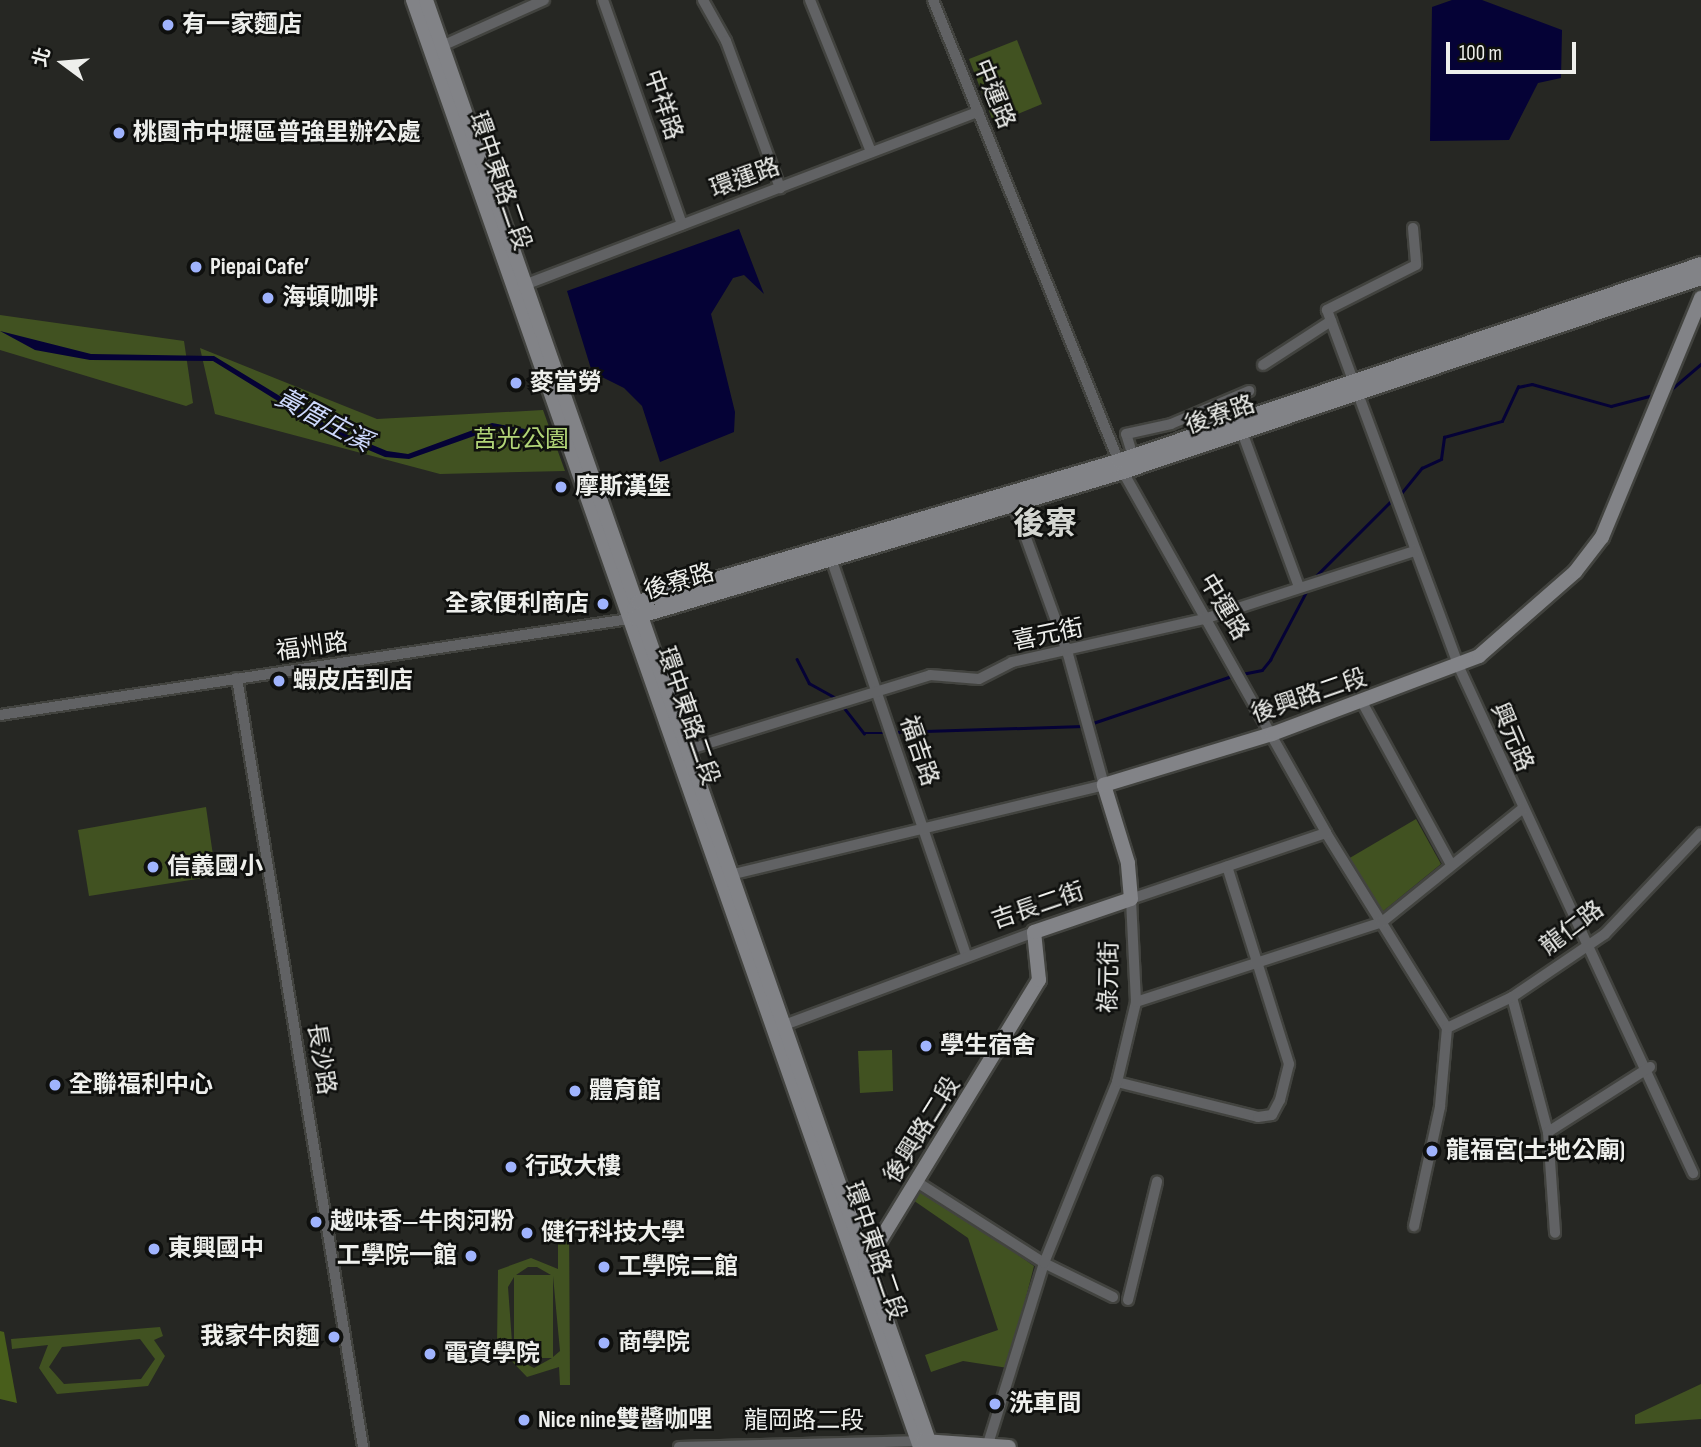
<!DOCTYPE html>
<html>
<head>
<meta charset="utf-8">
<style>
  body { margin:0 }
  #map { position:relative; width:1701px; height:1447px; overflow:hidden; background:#262723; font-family:"Sofia Sans Condensed","Noto Sans TC",sans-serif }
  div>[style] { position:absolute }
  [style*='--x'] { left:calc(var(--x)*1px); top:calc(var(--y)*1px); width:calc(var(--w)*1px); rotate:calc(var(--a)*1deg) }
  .green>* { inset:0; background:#415221 }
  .forest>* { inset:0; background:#485e1b }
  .water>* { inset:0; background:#050236 }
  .stream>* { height:2.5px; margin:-1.25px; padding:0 1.25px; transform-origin:1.25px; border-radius:1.25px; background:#050236 }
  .roads { filter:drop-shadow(2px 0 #42433f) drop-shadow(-2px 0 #42433f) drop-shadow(0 2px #42433f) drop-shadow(0 -2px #42433f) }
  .street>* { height:10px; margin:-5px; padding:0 5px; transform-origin:5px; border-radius:5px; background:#616264 }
  .secondary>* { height:14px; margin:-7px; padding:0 7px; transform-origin:7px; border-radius:7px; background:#828387 }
  .dots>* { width:19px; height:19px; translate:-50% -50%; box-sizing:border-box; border:4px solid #0f100e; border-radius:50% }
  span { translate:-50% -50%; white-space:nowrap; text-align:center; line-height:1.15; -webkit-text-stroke:5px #0f100e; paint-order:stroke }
  .poi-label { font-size:24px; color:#eeefec; font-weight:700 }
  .left { translate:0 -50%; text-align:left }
  .right { translate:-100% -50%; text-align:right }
  .street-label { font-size:24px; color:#eeefec }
  .park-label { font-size:24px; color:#b1d477 }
  .water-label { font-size:26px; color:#cdd8fc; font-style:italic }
  .district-label { font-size:32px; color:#d3d5d0; font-weight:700 }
  .north { position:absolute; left:28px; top:28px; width:70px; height:70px; -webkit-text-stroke:5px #0f100e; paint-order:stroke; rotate:286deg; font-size:19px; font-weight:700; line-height:28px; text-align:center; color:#eeefec }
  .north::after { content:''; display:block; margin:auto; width:24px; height:32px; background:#eeefec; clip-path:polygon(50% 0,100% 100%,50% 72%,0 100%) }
  .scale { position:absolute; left:1446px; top:42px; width:130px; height:32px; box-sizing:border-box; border:4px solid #eeefec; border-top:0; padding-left:9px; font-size:21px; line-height:24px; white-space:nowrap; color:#eeefec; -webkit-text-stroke:5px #0f100e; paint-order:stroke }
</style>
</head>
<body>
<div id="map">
  <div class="green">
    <i style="clip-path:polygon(1017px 40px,1042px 104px,994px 124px,969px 59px)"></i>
    <i style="clip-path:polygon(0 315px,184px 341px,193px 403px,186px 406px,0 350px)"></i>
    <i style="clip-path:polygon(200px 348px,377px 419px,543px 410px,565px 471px,440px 474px,215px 414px)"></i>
    <i style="clip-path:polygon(206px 807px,216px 876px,89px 896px,78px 830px)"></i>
    <i style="clip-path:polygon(1416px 819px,1441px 864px,1381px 913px,1348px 859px)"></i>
    <i style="clip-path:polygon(892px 1050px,893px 1091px,860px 1093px,858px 1051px)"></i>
    <i style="clip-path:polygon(919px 1186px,1034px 1266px,1008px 1368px,963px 1361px,931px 1372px,925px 1355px,998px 1330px,968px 1238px,910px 1198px)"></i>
    <i style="clip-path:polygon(evenodd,558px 1219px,569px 1220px,570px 1385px,560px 1385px,559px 1367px,527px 1377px,497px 1346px,498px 1270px,531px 1258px,558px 1269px,558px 1219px,528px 1267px,537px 1267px,551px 1275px,516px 1275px,528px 1267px,558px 1219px,553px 1276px,560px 1351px,553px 1357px,553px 1276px,558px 1219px,514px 1277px,514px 1356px,513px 1356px,508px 1287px,514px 1277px,558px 1219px,515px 1358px,552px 1358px,534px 1368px,515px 1358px)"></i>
    <i style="clip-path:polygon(evenodd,160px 1327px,163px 1336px,154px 1340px,165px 1356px,148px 1386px,57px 1394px,39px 1368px,48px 1345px,12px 1349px,11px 1339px,160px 1327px,140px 1339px,155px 1359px,141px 1379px,64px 1384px,49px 1367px,62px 1347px,140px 1339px)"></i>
    <i style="clip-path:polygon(1701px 1384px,1701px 1419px,1635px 1424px,1635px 1415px)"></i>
  </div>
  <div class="forest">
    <i style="clip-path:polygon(0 1331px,4px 1332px,17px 1403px,0 1399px)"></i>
  </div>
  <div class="water">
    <i style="clip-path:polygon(1452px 0,1482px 0,1562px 30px,1561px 78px,1538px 83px,1509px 140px,1430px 141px,1432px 7px)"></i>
    <i style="clip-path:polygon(739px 229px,764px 294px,744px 275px,733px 278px,711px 314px,735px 412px,734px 432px,660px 462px,642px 406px,624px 388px,592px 372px,567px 291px)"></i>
    <i style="clip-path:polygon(0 331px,91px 354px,214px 356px,334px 429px,387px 451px,408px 454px,492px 423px,525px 429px,523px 436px,491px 430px,409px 459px,385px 457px,331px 434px,213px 361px,90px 360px,35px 350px)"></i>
  </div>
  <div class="stream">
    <i style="--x:1667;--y:393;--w:45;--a:-40.5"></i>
    <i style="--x:1399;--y:496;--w:36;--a:-51"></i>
    <i style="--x:1422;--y:468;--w:21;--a:-25"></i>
    <i style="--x:1441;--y:459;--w:22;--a:-82"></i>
    <i style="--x:1444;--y:437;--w:60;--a:-15.4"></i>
    <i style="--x:1502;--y:421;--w:38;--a:-65"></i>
    <i style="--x:1518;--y:387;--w:14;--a:-12"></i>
    <i style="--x:1532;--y:384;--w:82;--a:15.6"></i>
    <i style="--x:1611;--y:406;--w:48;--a:-14.6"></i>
    <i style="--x:1314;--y:578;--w:112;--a:-45"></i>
    <i style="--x:797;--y:659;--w:27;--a:63"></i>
    <i style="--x:809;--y:683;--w:33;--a:29"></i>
    <i style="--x:1242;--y:674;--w:20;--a:-11"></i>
    <i style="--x:1262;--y:670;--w:13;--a:-51"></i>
    <i style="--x:1270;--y:660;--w:79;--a:-62.1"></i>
    <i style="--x:842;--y:705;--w:36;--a:52"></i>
    <i style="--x:864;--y:733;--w:24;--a:0"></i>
    <i style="--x:1090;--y:724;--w:153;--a:-18.7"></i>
    <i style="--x:894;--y:732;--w:189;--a:-1.8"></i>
  </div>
  <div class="roads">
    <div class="street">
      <i style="--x:603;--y:0;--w:238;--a:70.6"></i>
      <i style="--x:703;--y:0;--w:47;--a:60.7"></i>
      <i style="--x:726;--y:41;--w:157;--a:69.8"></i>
      <i style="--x:810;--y:0;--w:164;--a:68.1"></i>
      <i style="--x:933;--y:0;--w:509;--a:68.07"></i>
      <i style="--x:1123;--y:472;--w:414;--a:60.6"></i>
      <i style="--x:1326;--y:833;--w:229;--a:58.2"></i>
      <i style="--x:1447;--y:1028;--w:79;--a:95.1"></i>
      <i style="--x:1440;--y:1107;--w:122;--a:102.3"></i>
      <i style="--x:442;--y:46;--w:112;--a:-24.3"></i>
      <i style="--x:1413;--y:228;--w:37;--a:85"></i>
      <i style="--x:1416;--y:265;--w:100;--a:153.2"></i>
      <i style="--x:1327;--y:310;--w:378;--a:69.7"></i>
      <i style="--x:1458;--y:665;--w:560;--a:65.17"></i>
      <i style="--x:527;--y:284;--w:483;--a:-20.9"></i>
      <i style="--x:1263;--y:365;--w:81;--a:-32.9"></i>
      <i style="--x:1242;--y:432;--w:162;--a:69.8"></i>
      <i style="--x:1135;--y:463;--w:30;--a:-107"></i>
      <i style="--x:1126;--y:434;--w:46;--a:-12.5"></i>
      <i style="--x:1171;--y:424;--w:85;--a:-22.9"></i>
      <i style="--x:832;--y:561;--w:416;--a:71.2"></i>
      <i style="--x:237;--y:678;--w:779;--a:80.69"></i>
      <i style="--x:1362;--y:702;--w:183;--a:61.3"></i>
      <i style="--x:0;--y:715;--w:636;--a:-8.68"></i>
      <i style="--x:690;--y:749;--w:251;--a:-17.1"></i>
      <i style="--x:930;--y:675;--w:49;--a:4.7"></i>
      <i style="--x:979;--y:679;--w:37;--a:-27"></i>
      <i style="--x:1012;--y:662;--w:197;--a:-12.6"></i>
      <i style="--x:1204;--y:619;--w:222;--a:-17.9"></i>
      <i style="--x:734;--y:874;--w:381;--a:-13.5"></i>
      <i style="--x:1104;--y:785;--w:136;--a:-105.4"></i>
      <i style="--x:1068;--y:654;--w:158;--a:-109.9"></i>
      <i style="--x:1512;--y:997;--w:140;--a:75.1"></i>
      <i style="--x:1548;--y:1132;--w:101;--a:86"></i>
      <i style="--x:1136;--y:1002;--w:259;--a:-18"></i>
      <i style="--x:1382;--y:922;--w:179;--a:-38.9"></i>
      <i style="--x:1447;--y:1028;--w:72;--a:-25.5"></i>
      <i style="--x:1512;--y:997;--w:112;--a:-34.1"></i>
      <i style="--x:1605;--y:934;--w:139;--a:-46.5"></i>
      <i style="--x:782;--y:1034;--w:11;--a:-63"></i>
      <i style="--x:787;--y:1024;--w:264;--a:-20.4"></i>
      <i style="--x:1117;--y:1082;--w:145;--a:13.9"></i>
      <i style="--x:1258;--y:1117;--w:14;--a:-8"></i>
      <i style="--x:1272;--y:1115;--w:17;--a:-62"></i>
      <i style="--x:1280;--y:1100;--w:37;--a:-76"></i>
      <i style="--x:1289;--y:1064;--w:207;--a:-107.4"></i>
      <i style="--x:1548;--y:1132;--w:121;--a:-32.5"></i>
      <i style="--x:917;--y:1182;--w:151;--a:32.5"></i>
      <i style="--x:1044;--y:1263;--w:77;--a:26.2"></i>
      <i style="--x:1128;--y:1300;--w:122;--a:-76.2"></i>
      <i style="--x:988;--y:1444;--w:189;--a:-72.8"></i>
      <i style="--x:1044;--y:1263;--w:195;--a:-68"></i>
      <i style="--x:1117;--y:1082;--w:82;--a:-76.6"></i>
      <i style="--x:1136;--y:1002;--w:103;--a:-92.8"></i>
      <i style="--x:1131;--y:899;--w:206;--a:-18.7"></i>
      <i style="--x:679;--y:1447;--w:239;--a:-1.4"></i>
    </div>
    <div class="secondary">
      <i style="--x:413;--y:0;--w:1533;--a:70.69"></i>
      <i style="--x:426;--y:0;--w:1533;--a:70.76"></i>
      <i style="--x:634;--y:609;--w:8;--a:-60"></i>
      <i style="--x:638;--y:602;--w:500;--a:-16.37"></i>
      <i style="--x:1118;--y:461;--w:615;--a:-18.67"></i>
      <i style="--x:634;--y:618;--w:510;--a:-16.62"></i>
      <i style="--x:1123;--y:472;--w:610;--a:-18.55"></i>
      <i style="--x:865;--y:1265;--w:334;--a:-58.6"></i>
      <i style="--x:1039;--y:980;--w:48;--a:-95.9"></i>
      <i style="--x:1034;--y:932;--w:102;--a:-18.8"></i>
      <i style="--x:1131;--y:899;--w:36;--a:-95"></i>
      <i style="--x:1128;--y:863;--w:82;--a:-107.1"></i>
      <i style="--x:1104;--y:785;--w:176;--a:-16.9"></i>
      <i style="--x:1272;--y:734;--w:221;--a:-20.6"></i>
      <i style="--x:1479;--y:656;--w:128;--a:-41.2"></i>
      <i style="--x:1575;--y:572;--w:44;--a:-52.4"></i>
      <i style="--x:1602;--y:537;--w:259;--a:-67.5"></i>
      <i style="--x:923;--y:1441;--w:86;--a:4"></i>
    </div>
  </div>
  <div class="dots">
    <i style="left:168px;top:25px;background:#9fb3fd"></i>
    <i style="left:119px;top:133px;background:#9fb3fd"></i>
    <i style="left:196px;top:267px;background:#9fb3fd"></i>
    <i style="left:268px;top:298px;background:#9fb3fd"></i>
    <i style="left:516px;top:383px;background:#9fb3fd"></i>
    <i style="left:561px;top:487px;background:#9fb3fd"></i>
    <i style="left:603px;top:604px;background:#9fb3fd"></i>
    <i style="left:279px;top:681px;background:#9fb3fd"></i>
    <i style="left:153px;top:867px;background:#9fb3fd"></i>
    <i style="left:926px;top:1046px;background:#9fb3fd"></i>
    <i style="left:55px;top:1085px;background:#9fb3fd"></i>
    <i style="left:575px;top:1091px;background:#9fb3fd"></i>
    <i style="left:1432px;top:1151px;background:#9fb3fd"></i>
    <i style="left:511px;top:1167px;background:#9fb3fd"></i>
    <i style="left:316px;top:1222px;background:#9fb3fd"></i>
    <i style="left:527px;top:1233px;background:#9fb3fd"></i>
    <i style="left:154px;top:1249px;background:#9fb3fd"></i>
    <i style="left:471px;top:1256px;background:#9fb3fd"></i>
    <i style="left:604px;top:1267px;background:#9fb3fd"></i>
    <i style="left:334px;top:1337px;background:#9fb3fd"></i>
    <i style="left:604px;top:1343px;background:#9fb3fd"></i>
    <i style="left:430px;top:1354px;background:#9fb3fd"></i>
    <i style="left:995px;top:1404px;background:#9fb3fd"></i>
    <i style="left:524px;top:1420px;background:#9fb3fd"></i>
  </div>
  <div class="poi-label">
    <span class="left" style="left:182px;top:25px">有一家麵店</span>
    <span class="left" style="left:133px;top:133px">桃園市中壢區普強里辦公處</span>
    <span class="left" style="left:210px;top:267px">Piepai Cafe’</span>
    <span class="left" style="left:282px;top:298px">海頓咖啡</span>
    <span class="left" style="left:530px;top:383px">麥當勞</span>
    <span class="left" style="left:575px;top:487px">摩斯漢堡</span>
    <span class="right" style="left:589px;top:604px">全家便利商店</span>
    <span class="left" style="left:293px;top:681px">蝦皮店到店</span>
    <span class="left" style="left:167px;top:867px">信義國小</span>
    <span class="left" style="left:940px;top:1046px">學生宿舍</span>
    <span class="left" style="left:69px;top:1085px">全聯福利中心</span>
    <span class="left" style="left:589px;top:1091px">體育館</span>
    <span class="left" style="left:1446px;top:1151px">龍福宮(土地公廟)</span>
    <span class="left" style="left:525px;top:1167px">行政大樓</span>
    <span class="left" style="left:330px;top:1222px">越味香—牛肉河粉</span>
    <span class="left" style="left:541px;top:1233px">健行科技大學</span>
    <span class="left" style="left:168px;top:1249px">東興國中</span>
    <span class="right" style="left:457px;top:1256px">工學院一館</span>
    <span class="left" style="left:618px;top:1267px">工學院二館</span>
    <span class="right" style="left:320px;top:1337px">我家牛肉麵</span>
    <span class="left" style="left:618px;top:1343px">商學院</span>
    <span class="left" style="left:444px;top:1354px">電資學院</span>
    <span class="left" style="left:1009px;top:1404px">洗車間</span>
    <span class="left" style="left:538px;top:1420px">Nice nine雙醬咖哩</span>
  </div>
  <div class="street-label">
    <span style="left:994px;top:94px;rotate:68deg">中運路</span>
    <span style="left:663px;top:105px;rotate:71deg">中祥路</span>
    <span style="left:745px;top:178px;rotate:-20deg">環運路</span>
    <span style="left:500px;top:181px;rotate:71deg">環中東路二段</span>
    <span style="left:1220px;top:415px;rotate:-19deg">後寮路</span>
    <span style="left:679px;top:582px;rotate:-16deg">後寮路</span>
    <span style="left:1224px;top:607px;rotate:59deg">中運路</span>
    <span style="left:1048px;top:635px;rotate:-12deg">喜元街</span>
    <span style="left:312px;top:647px;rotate:-8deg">福州路</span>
    <span style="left:1309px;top:696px;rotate:-19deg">後興路二段</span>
    <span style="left:688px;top:716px;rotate:71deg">環中東路二段</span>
    <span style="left:1512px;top:737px;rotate:67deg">興元路</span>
    <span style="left:919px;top:751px;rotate:71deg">福吉路</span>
    <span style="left:1038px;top:906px;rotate:-19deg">吉長二街</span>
    <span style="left:1572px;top:928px;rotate:-37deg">龍仁路</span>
    <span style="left:1109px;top:977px;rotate:-89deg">祿元街</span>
    <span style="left:321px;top:1059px;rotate:81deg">長沙路</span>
    <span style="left:922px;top:1130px;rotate:-58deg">後興路二段</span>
    <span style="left:875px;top:1251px;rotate:71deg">環中東路二段</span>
    <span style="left:804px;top:1421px">龍岡路二段</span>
  </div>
  <div class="park-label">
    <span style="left:521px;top:440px">莒光公園</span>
  </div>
  <div class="water-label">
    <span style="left:323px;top:421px;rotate:28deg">黃厝庄溪</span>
  </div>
  <div class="district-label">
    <span style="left:1045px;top:525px">後寮</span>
  </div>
  <div class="north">北</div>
  <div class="scale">100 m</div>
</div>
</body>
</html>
